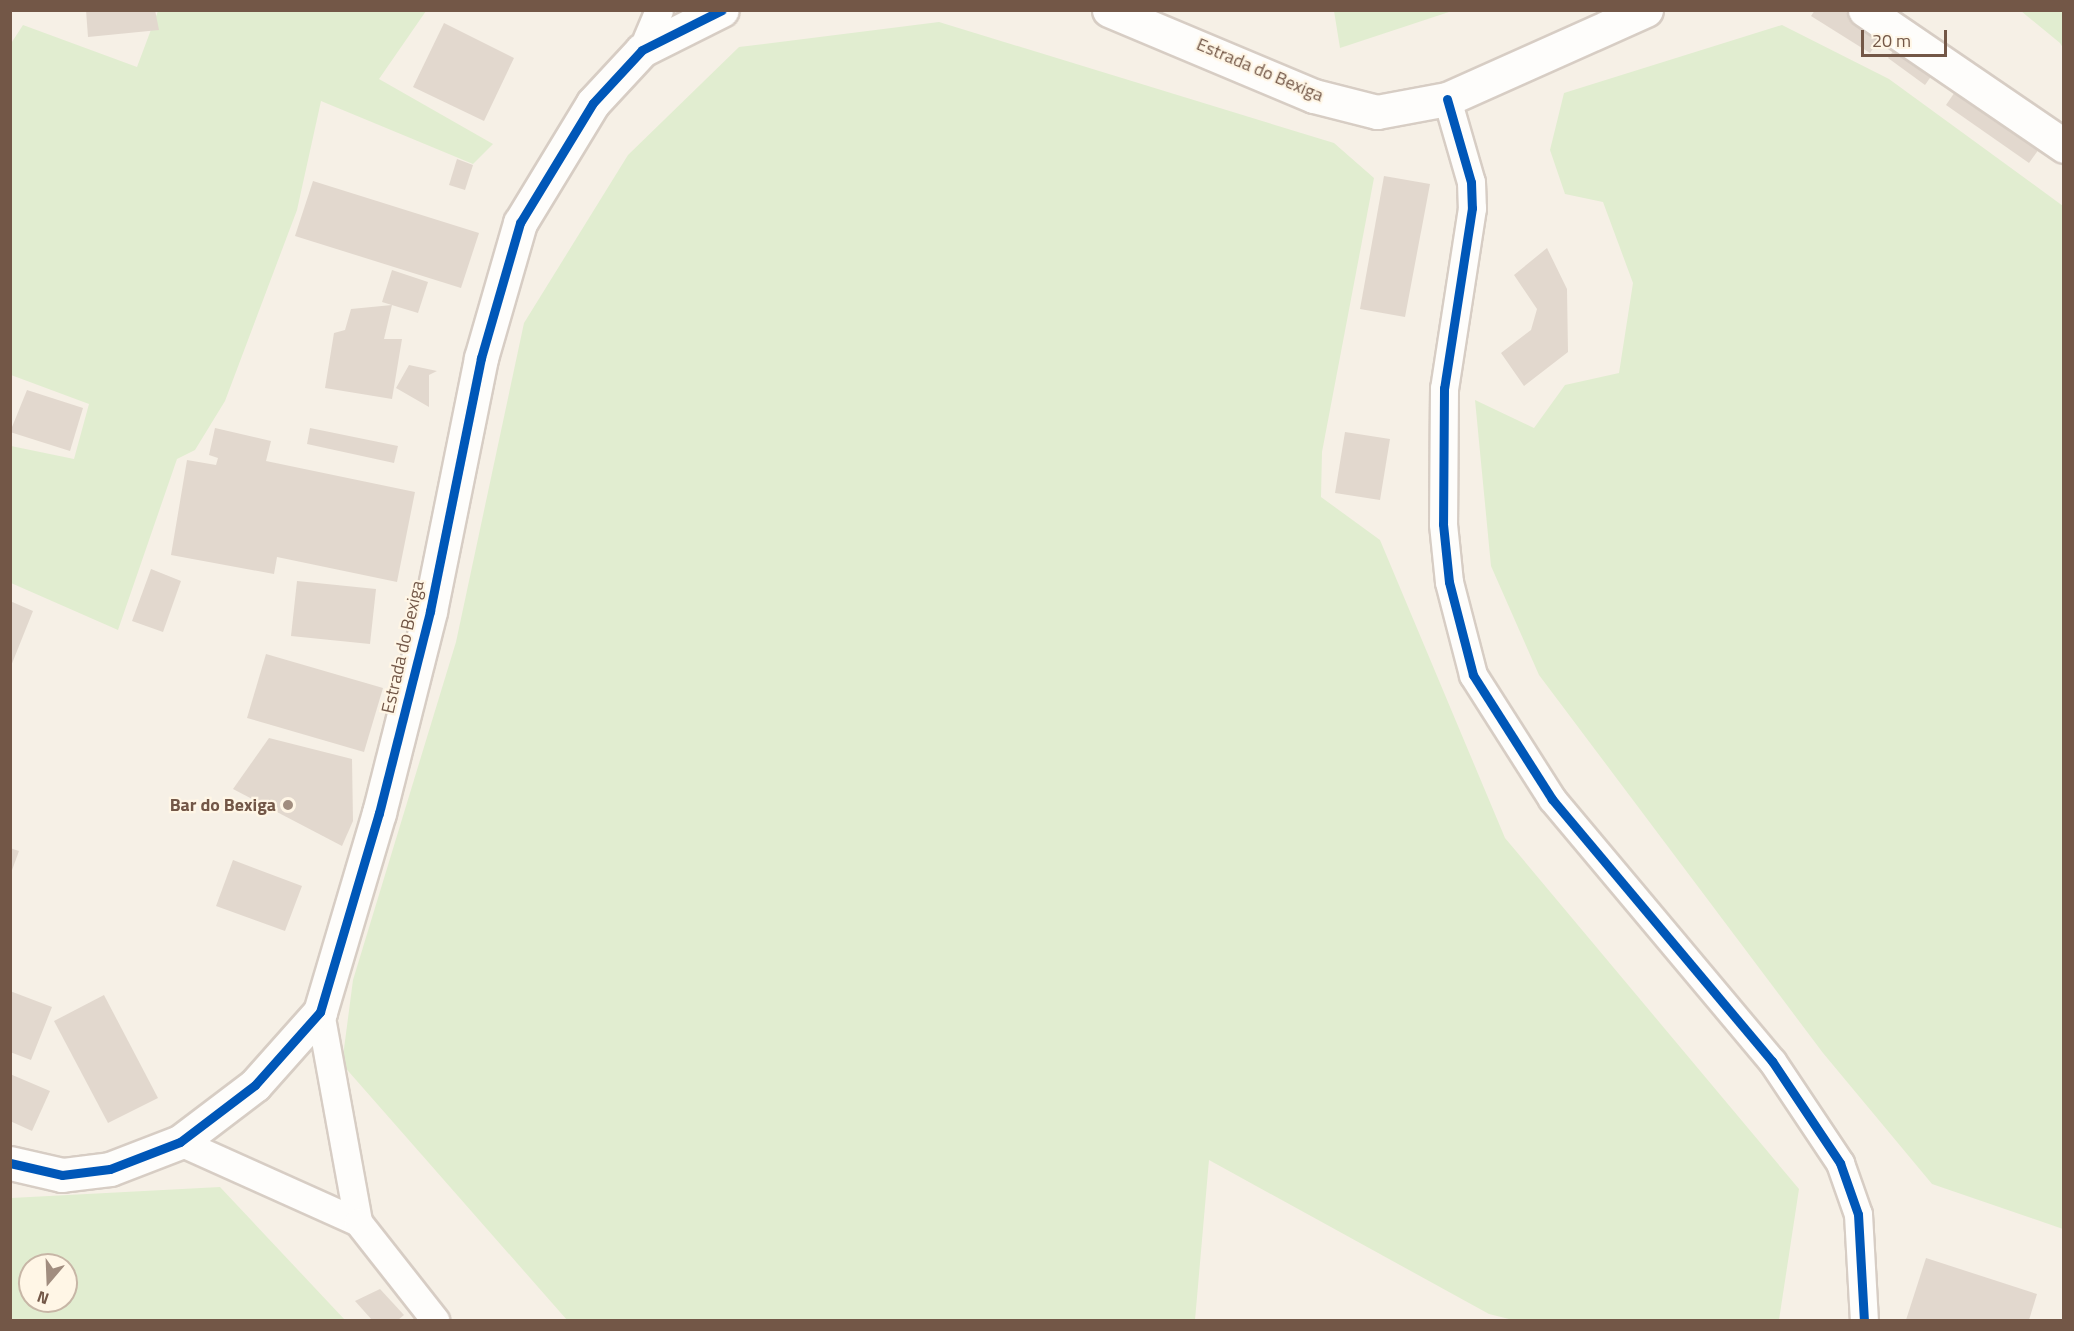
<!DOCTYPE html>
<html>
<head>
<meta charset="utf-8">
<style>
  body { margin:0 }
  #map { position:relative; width:2074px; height:1331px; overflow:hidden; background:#f6f0e6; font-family:"Titillium Web",sans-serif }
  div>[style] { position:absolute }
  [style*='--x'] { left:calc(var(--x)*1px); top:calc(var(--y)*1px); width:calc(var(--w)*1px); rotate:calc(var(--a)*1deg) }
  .green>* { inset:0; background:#e1edd0 }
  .building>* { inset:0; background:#e2d8ce }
  .roads { filter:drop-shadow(2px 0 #d7cdc4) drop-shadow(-2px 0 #d7cdc4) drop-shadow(0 2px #d7cdc4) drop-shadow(0 -2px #d7cdc4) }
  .street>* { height:27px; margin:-13.5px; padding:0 13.5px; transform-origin:13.5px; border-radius:13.5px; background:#fefdfb }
  .secondary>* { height:33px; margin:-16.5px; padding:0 16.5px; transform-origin:16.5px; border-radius:16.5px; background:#fefdfb }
  .cycleway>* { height:9px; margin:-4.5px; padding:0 4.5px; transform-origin:4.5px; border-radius:4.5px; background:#0057b8 }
  .dots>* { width:16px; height:16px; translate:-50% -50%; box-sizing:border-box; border:3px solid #fff6e6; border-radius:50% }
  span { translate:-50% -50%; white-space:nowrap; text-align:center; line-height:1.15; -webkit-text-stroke:4.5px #fff6e6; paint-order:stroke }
  .street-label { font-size:18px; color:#735747 }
  .poi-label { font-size:18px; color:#735747; font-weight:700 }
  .right { translate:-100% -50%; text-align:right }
  .frame { position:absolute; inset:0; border:12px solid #735747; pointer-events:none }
  .north { position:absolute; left:18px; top:1253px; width:60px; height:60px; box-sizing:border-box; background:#fff6e6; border:2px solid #c7b6a6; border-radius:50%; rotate:199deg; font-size:16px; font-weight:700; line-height:24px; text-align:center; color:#735747 }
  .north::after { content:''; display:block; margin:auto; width:21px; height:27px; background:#a18d7f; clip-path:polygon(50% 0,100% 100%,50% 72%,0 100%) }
  .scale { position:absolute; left:1861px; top:30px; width:86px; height:27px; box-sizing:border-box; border:3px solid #735747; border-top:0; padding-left:8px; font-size:18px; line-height:21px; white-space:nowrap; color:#735747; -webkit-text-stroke:4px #fff6e6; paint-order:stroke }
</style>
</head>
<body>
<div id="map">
  <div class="green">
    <i style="clip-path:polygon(158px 11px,426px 11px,379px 79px,493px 144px,473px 164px,321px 101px,297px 210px,225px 401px,195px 450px,177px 459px,118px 630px,11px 583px,11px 446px,74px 459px,89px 404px,11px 375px,10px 45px,23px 25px,137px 67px)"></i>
    <i style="clip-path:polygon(1334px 11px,1334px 10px,1452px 11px,1340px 48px)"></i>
    <i style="clip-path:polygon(2021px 11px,2063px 11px,2063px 48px,2060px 43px)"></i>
    <i style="clip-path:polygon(939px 22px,1334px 143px,1374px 178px,1322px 452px,1321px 497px,1380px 540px,1505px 838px,1799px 1189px,1779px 1320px,1513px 1320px,1489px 1314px,1209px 1160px,1195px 1320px,567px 1320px,342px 1064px,353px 980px,456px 642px,524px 323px,628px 155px,739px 47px)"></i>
    <i style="clip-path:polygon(1782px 25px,1889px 79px,2063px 206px,2063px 1229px,1932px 1184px,1823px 1053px,1539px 675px,1491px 566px,1475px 400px,1534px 428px,1565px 385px,1619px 373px,1633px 283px,1603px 202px,1565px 194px,1550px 150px,1564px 93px)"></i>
    <i style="clip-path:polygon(evenodd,220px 1187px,345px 1320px,11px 1320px,11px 1198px,220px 1187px,30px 1265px,66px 1265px,66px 1301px,30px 1301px,30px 1265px)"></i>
  </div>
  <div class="building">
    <i style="clip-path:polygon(86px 10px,155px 10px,159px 30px,88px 37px)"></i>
    <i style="clip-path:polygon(1815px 10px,1843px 10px,1882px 35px,1870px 53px,1811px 16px)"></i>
    <i style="clip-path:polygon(444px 23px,514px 58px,484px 121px,413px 87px)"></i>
    <i style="clip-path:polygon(1900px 42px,1937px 68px,1925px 85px,1888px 58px)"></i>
    <i style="clip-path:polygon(1959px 86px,2042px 145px,2029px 163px,1946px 105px)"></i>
    <i style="clip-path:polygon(457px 159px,473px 165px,465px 190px,449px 185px)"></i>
    <i style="clip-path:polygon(1384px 176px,1430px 184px,1405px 317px,1360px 309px)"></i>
    <i style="clip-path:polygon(313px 181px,479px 233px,461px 288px,295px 236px)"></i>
    <i style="clip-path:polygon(1547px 248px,1567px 289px,1568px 352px,1524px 386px,1501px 353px,1531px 330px,1537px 309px,1514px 275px)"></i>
    <i style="clip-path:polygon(392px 270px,428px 282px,418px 313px,382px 302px)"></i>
    <i style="clip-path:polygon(392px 305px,384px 339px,402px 339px,392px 399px,325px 388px,334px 333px,345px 330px,351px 309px)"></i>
    <i style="clip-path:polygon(409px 365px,437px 371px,429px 375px,429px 407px,396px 388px)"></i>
    <i style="clip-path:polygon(27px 390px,83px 408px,70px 451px,10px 432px)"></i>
    <i style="clip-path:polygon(215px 428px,271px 441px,266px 461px,415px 492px,397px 582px,277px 557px,274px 574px,171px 555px,187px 460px,216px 465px,218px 458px,209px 455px)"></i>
    <i style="clip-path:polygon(310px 428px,398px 446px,394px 463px,307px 444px)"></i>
    <i style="clip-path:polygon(1345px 432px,1390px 439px,1380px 500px,1335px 493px)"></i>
    <i style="clip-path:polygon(151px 569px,181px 581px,163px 632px,132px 621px)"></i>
    <i style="clip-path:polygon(297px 581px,376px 589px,370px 644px,291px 636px)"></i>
    <i style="clip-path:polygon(10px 601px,33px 611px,11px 666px,10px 666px)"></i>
    <i style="clip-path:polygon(266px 654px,383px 688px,364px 752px,247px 718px)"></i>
    <i style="clip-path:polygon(269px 738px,352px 759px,353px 821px,342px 846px,233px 789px)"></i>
    <i style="clip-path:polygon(10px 848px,19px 851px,11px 873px,10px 873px)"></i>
    <i style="clip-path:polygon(233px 860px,302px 886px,285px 931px,216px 906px)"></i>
    <i style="clip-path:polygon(10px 991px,52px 1007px,31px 1060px,10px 1052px)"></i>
    <i style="clip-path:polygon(104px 995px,158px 1098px,108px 1123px,54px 1021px)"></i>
    <i style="clip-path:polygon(10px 1074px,50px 1091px,32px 1131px,10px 1121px)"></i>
    <i style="clip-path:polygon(1926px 1258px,2037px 1294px,2029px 1320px,1906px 1320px)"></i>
    <i style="clip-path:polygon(380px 1289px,404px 1315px,398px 1320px,372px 1320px,355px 1301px)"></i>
  </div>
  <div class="roads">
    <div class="street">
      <i style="--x:642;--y:50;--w:43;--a:-67"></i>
      <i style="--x:1447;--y:99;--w:86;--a:73.9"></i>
      <i style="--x:1471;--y:182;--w:26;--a:88"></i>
      <i style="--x:1472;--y:208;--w:182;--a:98.8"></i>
      <i style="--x:1444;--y:388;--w:136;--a:90.4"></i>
      <i style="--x:1443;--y:524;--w:58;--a:84.1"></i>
      <i style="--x:1449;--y:582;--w:96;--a:75.5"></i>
      <i style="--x:1473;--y:675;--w:147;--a:57.5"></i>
      <i style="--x:1552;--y:799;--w:342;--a:50"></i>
      <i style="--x:1772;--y:1061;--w:123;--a:56.3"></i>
      <i style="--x:1840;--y:1163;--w:54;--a:70.6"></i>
      <i style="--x:1858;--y:1214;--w:106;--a:86.8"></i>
      <i style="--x:320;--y:1012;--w:213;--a:79.7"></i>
      <i style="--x:180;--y:1142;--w:195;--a:24.2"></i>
      <i style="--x:358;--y:1222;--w:125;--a:51.8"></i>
    </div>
    <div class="secondary">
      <i style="--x:1109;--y:10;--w:222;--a:22.8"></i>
      <i style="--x:1314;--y:96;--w:65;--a:14.3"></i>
      <i style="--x:1377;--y:112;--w:71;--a:-10.5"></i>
      <i style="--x:1447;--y:99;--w:218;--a:-24.1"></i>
      <i style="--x:1865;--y:10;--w:241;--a:34.3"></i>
      <i style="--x:10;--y:1163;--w:53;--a:13"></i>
      <i style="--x:62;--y:1175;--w:48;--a:-7.1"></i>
      <i style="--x:110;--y:1169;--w:75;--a:-21.1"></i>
      <i style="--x:180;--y:1142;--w:94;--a:-37.2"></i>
      <i style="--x:255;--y:1085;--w:98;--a:-48.3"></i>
      <i style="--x:320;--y:1012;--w:208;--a:-73.5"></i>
      <i style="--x:379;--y:813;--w:208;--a:-75.8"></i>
      <i style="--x:430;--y:611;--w:258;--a:-78.6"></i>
      <i style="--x:481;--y:358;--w:141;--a:-73.9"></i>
      <i style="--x:520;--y:223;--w:140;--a:-58.7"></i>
      <i style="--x:593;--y:103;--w:72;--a:-47.2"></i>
      <i style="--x:642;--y:50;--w:89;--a:-26.6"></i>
    </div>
  </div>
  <div class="cycleway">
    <i style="--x:1447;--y:99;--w:86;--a:73.9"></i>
    <i style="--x:1471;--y:182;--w:26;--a:88"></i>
    <i style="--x:1472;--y:208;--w:182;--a:98.8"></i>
    <i style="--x:1444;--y:388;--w:136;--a:90.4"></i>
    <i style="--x:1443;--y:524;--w:58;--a:84.1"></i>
    <i style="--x:1449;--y:582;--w:96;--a:75.5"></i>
    <i style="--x:1473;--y:675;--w:147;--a:57.5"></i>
    <i style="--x:1552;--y:799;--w:342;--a:50"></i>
    <i style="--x:1772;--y:1061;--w:123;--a:56.3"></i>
    <i style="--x:1840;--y:1163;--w:54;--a:70.6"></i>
    <i style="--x:1858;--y:1214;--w:106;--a:86.8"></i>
    <i style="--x:10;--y:1163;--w:53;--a:13"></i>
    <i style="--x:62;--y:1175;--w:48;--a:-7.1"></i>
    <i style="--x:110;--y:1169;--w:75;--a:-21.1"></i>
    <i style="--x:180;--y:1142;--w:94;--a:-37.2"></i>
    <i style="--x:255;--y:1085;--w:98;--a:-48.3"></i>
    <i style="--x:320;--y:1012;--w:208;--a:-73.5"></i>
    <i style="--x:379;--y:813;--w:208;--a:-75.8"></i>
    <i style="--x:430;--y:611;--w:258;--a:-78.6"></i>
    <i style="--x:481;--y:358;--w:141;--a:-73.9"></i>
    <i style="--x:520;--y:223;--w:140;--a:-58.7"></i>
    <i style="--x:593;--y:103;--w:72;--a:-47.2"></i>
    <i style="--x:642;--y:50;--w:89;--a:-26.6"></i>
  </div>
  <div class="dots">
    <i style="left:288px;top:805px;background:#a18d7f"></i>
  </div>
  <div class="street-label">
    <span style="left:1260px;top:70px;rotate:23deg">Estrada do Bexiga</span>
    <span style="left:403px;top:647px;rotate:-77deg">Estrada do Bexiga</span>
  </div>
  <div class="poi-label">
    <span class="right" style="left:276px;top:805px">Bar do Bexiga</span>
  </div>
  <div class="frame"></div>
  <div class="north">N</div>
  <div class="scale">20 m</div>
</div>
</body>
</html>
